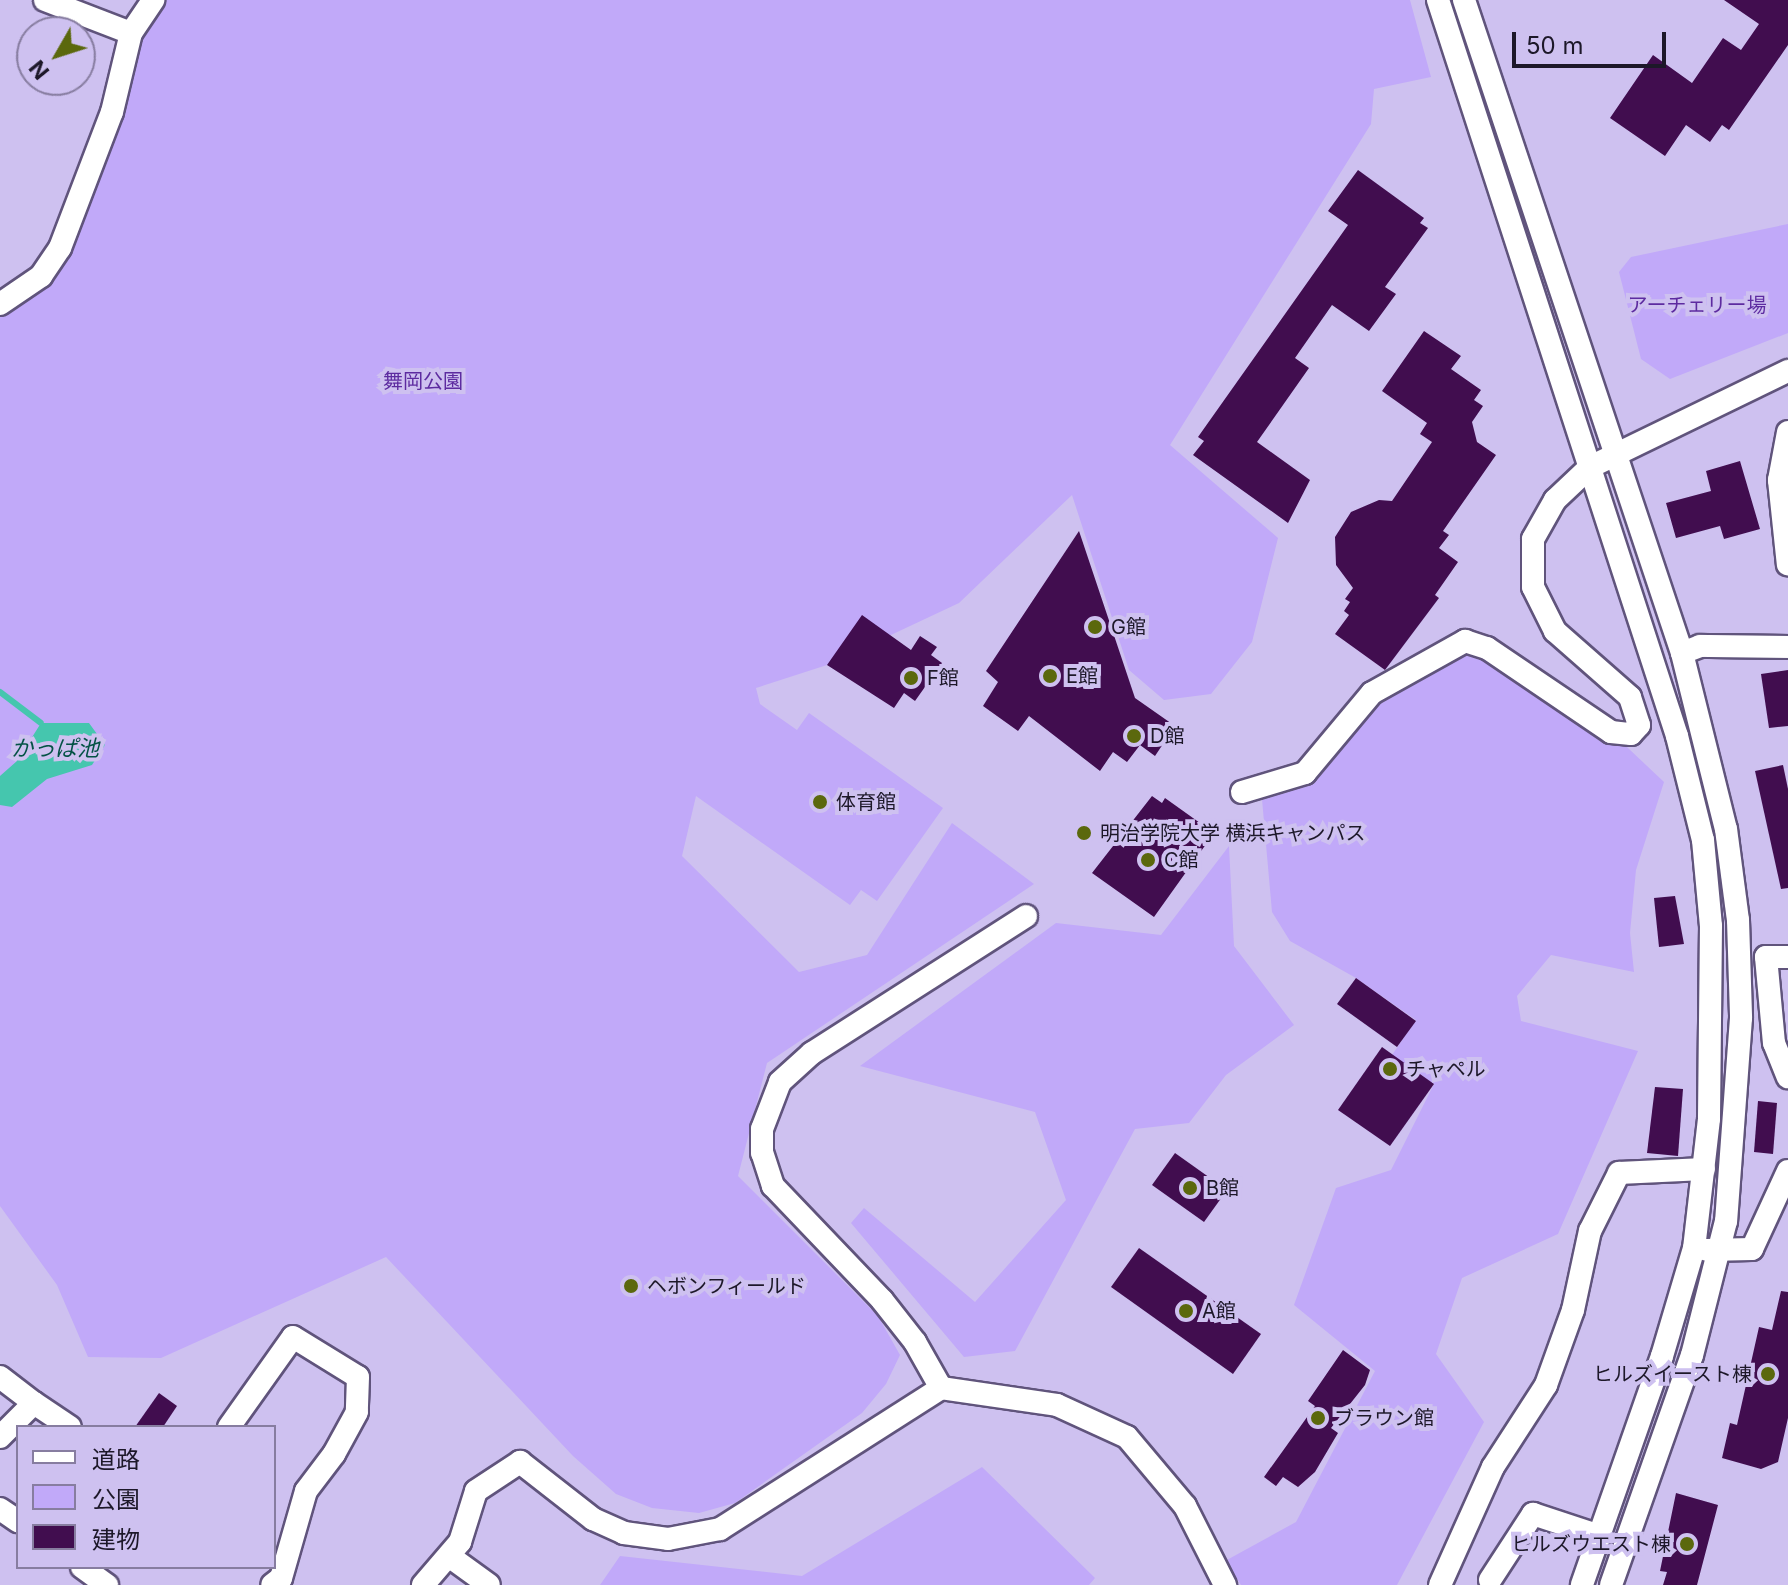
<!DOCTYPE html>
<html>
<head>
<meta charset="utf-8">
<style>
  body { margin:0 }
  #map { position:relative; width:1788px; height:1585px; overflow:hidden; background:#cec1f0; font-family:Inter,"Noto Sans JP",sans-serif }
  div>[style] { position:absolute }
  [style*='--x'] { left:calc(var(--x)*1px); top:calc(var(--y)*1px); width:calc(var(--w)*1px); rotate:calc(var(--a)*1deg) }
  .green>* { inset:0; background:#c1a9f9 }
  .water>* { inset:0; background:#45c6ae }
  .stream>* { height:6px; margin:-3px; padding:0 3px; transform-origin:3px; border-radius:3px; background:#45c6ae }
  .building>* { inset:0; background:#410d4f }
  .roads { filter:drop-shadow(2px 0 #60547c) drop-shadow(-2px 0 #60547c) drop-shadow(0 2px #60547c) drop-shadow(0 -2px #60547c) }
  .minor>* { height:22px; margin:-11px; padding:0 11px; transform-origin:11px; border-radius:11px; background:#fff }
  .dots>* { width:22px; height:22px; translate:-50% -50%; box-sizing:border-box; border:4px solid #cec1f0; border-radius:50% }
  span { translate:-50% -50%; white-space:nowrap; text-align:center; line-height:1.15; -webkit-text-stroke:8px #cec1f0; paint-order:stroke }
  .park-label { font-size:20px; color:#5d2ba0 }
  .poi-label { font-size:20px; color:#1d1829 }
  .left { translate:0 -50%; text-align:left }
  .right { translate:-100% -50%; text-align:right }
  .water-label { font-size:22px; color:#045245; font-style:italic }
  .legend { position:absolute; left:16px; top:1425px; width:260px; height:144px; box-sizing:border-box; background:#cec1f0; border:2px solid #877da0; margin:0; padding:10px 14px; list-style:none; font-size:24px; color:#1d1829 }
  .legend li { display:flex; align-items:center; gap:16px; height:40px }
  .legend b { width:40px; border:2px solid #877da0 }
  .north { position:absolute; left:16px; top:16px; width:80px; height:80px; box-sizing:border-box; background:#cec1f0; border:2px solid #877da0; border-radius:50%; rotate:231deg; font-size:22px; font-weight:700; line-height:32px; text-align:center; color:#1d1829 }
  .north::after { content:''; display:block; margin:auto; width:28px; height:36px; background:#5b680d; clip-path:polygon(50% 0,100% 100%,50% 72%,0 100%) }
  .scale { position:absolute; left:1512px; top:32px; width:154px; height:36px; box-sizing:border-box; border:4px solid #1d1829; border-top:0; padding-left:10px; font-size:24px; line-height:28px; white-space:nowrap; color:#1d1829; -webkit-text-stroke:6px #cec1f0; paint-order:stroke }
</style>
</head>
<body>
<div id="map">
  <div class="green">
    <i style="clip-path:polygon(163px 0,1410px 0,1431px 77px,1374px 89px,1371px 124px,1170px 445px,1278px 538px,1252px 642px,1211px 694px,1164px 700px,1129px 670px,1072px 495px,959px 603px,827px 665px,756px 688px,760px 704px,797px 730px,809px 713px,943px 808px,877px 901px,861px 890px,850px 905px,696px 796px,682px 856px,799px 972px,867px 955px,952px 823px,1034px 884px,767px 1063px,738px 1176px,878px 1316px,900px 1355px,886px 1384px,862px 1413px,735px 1503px,699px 1513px,652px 1508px,616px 1494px,573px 1456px,386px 1257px,161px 1358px,88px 1357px,57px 1285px,0 1206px,0 304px,44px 285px,136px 36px)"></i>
    <i style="clip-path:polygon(1788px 224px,1788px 333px,1670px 379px,1641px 359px,1619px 272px,1631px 257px)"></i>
    <i style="clip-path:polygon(1465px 641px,1611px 732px,1664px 782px,1636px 870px,1630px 933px,1634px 972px,1551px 955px,1517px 996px,1521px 1021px,1638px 1051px,1558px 1234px,1462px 1278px,1436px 1354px,1484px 1422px,1397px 1585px,1241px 1585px,1225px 1561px,1296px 1522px,1375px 1371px,1294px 1305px,1336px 1188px,1391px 1170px,1434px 1084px,1392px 1055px,1416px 1020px,1356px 978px,1290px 941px,1272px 912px,1261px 788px,1305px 773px,1372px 693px)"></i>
    <i style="clip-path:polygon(1229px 846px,1234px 946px,1294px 1025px,1226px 1075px,1189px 1123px,1135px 1129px,1015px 1351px,964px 1357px,851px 1223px,864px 1208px,975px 1302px,1066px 1200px,1035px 1112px,860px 1066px,1056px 923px,1161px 935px)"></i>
    <i style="clip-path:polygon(982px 1467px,1095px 1578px,1089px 1585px,600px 1585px,620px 1556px,802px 1576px)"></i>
  </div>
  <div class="water">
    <i style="clip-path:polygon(41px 723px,89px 723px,105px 745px,92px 765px,47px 779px,12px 807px,0 805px,0 776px,17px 761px)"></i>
  </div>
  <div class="stream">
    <i style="--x:0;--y:692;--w:51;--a:37.1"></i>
  </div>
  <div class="building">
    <i style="clip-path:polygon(1724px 0,1788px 0,1788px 45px,1729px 130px,1722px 125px,1710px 142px,1686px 125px,1665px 156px,1610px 118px,1653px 55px,1692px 83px,1723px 38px,1741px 50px,1759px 24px)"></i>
    <i style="clip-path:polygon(1358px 170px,1424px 218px,1420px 223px,1428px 228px,1385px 287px,1396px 294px,1369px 331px,1332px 305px,1295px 358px,1309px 368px,1257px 442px,1310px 480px,1288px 523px,1193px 455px,1204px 441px,1198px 437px,1348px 225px,1328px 211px)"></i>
    <i style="clip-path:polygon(1424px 331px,1461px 356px,1451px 369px,1481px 390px,1474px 400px,1483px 406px,1472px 422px,1477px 442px,1496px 455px,1443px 531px,1449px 535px,1439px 548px,1458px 562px,1435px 595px,1439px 598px,1385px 670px,1335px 634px,1349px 615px,1344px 611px,1350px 602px,1345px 599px,1353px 588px,1336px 565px,1335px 537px,1351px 512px,1379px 500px,1392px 501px,1432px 442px,1420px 434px,1427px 423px,1382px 391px)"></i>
    <i style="clip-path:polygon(1740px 461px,1760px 529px,1724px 539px,1720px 526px,1676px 538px,1666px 503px,1711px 491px,1706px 471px)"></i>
    <i style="clip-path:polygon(1079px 531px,1135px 698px,1175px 726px,1155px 756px,1140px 745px,1127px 762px,1113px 752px,1100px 771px,1029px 716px,1018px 731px,983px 706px,998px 682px,986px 671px)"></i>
    <i style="clip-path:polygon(862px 615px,911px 650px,920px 636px,937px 647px,931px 655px,942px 663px,915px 701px,904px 693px,894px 708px,827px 665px)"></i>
    <i style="clip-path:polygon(1788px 670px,1788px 726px,1769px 728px,1761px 674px)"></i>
    <i style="clip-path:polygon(1783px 765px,1788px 789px,1788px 888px,1781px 889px,1755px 771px)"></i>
    <i style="clip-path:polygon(1152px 796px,1162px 803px,1165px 798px,1214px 833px,1154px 917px,1092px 873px)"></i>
    <i style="clip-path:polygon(1675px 896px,1684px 944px,1659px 947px,1654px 898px)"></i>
    <i style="clip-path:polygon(1356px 978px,1416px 1021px,1397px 1047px,1337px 1004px)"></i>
    <i style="clip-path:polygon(1382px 1047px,1434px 1084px,1390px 1146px,1338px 1110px)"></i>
    <i style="clip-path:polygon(1655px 1087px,1683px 1089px,1678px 1156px,1647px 1153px)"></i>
    <i style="clip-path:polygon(1758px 1101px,1777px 1103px,1773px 1154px,1754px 1152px)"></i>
    <i style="clip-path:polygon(1175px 1153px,1227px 1190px,1204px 1222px,1152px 1185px)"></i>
    <i style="clip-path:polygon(1139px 1248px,1261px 1334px,1233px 1374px,1111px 1287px)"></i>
    <i style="clip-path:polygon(1781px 1291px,1788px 1292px,1788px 1418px,1778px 1462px,1761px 1469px,1722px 1458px,1730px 1423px,1737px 1425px,1759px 1327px,1772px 1330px)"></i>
    <i style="clip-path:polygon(1343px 1350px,1370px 1370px,1365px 1385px,1331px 1428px,1338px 1433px,1315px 1472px,1298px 1487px,1283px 1477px,1276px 1486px,1264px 1477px,1315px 1406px,1308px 1401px)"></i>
    <i style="clip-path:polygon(159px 1393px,177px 1406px,163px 1427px,135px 1427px)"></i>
    <i style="clip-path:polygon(1676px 1493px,1718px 1505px,1697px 1585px,1663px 1585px,1667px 1572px,1660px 1571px)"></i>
  </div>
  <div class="roads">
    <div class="minor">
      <i style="--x:45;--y:0;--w:92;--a:21"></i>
      <i style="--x:1438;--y:0;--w:774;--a:72.01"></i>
      <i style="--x:1677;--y:736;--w:107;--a:76"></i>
      <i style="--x:1703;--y:840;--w:86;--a:84.7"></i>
      <i style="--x:1711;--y:926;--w:193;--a:90.6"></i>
      <i style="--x:1709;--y:1119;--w:130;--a:96.6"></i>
      <i style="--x:1694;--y:1248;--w:113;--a:106.5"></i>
      <i style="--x:1662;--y:1356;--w:243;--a:109.3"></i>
      <i style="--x:1464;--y:0;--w:688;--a:71.54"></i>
      <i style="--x:1682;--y:653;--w:181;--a:76"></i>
      <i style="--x:1726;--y:829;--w:92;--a:82.5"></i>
      <i style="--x:1738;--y:920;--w:98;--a:88.2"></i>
      <i style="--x:1741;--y:1018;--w:204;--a:94.2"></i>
      <i style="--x:1726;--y:1221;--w:138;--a:104.2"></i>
      <i style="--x:1692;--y:1355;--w:244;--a:109.4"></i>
      <i style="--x:0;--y:304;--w:50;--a:-34.3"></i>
      <i style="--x:41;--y:276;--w:34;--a:-56"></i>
      <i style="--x:60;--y:248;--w:146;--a:-69.1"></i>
      <i style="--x:112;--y:112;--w:81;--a:-76.5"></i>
      <i style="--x:131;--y:33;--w:40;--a:-56"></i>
      <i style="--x:1788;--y:432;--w:49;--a:100.6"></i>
      <i style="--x:1779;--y:480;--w:85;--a:84"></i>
      <i style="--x:1682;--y:653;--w:19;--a:-21"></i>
      <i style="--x:1700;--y:646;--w:88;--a:0.7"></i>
      <i style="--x:1242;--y:792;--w:66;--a:-16.8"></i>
      <i style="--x:1305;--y:773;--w:104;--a:-50.1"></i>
      <i style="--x:1372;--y:693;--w:107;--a:-29.2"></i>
      <i style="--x:1465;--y:641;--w:23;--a:18"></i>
      <i style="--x:1487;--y:648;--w:150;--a:34.1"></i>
      <i style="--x:1611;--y:732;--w:20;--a:6"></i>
      <i style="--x:1631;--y:734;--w:12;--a:-48"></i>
      <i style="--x:1639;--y:725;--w:29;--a:-108"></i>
      <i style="--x:1630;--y:697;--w:100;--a:-138.7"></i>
      <i style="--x:1555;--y:631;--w:49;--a:-116.6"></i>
      <i style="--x:1533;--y:587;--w:48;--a:-90"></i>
      <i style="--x:1533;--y:539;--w:45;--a:-60.6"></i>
      <i style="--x:1555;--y:500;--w:48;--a:-43.3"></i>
      <i style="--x:1590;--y:467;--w:220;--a:-25.9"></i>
      <i style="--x:1788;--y:957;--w:22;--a:180"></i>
      <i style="--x:1766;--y:957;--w:86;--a:84.7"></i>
      <i style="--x:1774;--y:1043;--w:37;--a:68"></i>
      <i style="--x:1707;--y:1250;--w:45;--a:-1.3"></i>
      <i style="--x:1752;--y:1249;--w:86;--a:-65.2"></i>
      <i style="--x:0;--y:1377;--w:43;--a:37.4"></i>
      <i style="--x:941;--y:1388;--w:53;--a:-119.5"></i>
      <i style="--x:915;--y:1342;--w:53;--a:-128.2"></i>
      <i style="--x:882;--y:1300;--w:158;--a:-133.7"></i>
      <i style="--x:773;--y:1186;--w:35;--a:-108"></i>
      <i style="--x:762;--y:1153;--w:24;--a:-90"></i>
      <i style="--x:762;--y:1129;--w:50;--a:-69"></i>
      <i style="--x:780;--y:1082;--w:43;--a:-42.2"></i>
      <i style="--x:812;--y:1053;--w:254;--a:-32.6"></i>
      <i style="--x:229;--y:1427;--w:110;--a:-54.6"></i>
      <i style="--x:293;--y:1337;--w:76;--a:31.6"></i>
      <i style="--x:358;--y:1377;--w:35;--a:92"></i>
      <i style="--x:357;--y:1412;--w:48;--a:118.7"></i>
      <i style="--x:334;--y:1454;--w:46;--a:127.1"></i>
      <i style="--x:306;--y:1491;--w:91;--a:106"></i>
      <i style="--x:281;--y:1578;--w:11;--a:142"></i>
      <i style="--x:0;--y:1437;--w:48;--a:-45"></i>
      <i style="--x:34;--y:1403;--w:43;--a:33.7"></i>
      <i style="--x:0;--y:1509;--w:22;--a:34"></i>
      <i style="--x:449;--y:1556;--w:49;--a:35.9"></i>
      <i style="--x:82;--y:1567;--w:31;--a:36"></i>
      <i style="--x:1490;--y:1580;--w:79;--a:-56.9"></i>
      <i style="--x:1533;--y:1514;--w:71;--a:18.2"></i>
      <i style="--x:423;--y:1585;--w:57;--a:-49.3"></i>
      <i style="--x:460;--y:1542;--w:53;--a:-72.6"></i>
      <i style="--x:476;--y:1491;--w:53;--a:-33.4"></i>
      <i style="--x:520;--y:1462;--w:93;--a:38"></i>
      <i style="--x:593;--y:1519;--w:34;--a:24"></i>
      <i style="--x:624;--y:1533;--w:44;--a:7.8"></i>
      <i style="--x:668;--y:1539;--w:53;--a:-10.9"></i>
      <i style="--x:720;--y:1529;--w:262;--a:-32.5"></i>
      <i style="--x:941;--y:1388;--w:117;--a:8.3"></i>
      <i style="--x:1057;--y:1405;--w:77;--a:24.6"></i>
      <i style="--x:1127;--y:1437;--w:90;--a:50"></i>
      <i style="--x:1185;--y:1506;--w:89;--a:63.1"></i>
      <i style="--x:1440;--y:1585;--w:129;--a:-65.8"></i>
      <i style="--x:1493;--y:1467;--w:98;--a:-57.1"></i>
      <i style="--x:1546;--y:1385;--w:80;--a:-70.2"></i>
      <i style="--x:1573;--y:1310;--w:81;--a:-77.9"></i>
      <i style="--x:1590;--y:1231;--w:65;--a:-63.4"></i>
      <i style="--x:1619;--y:1173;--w:85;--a:-2.7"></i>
    </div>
  </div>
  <div class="dots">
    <i style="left:1095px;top:627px;background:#5b680d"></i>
    <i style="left:1050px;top:676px;background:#5b680d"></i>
    <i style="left:911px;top:678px;background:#5b680d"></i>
    <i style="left:1134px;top:736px;background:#5b680d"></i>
    <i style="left:820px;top:802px;background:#5b680d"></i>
    <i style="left:1084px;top:833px;background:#5b680d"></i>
    <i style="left:1148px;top:860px;background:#5b680d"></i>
    <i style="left:1390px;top:1069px;background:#5b680d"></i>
    <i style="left:1190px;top:1188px;background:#5b680d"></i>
    <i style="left:631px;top:1286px;background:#5b680d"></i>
    <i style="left:1186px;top:1311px;background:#5b680d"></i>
    <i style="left:1768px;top:1374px;background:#5b680d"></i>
    <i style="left:1318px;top:1418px;background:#5b680d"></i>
    <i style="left:1687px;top:1544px;background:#5b680d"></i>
  </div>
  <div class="park-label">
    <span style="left:1697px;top:305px">アーチェリー場</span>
    <span style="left:423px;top:381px">舞岡公園</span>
  </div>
  <div class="poi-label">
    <span class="left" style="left:1111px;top:627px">G館</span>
    <span class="left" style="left:1066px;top:676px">E館</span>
    <span class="left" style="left:927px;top:678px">F館</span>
    <span class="left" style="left:1150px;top:736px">D館</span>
    <span class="left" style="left:836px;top:802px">体育館</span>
    <span class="left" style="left:1100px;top:833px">明治学院大学 横浜キャンパス</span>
    <span class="left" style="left:1164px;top:860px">C館</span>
    <span class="left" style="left:1406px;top:1069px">チャペル</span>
    <span class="left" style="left:1206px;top:1188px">B館</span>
    <span class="left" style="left:647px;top:1286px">ヘボンフィールド</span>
    <span class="left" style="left:1202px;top:1311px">A館</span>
    <span class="right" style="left:1752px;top:1374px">ヒルズイースト棟</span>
    <span class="left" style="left:1334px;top:1418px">ブラウン館</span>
    <span class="right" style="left:1671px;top:1544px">ヒルズウエスト棟</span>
  </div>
  <div class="water-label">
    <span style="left:55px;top:749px">かっぱ池</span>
  </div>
  <ul class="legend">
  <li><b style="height:10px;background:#fff"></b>道路</li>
  <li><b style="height:22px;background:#c1a9f9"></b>公園</li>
  <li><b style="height:22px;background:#410d4f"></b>建物</li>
  </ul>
  <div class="north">N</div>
  <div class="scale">50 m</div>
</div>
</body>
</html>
